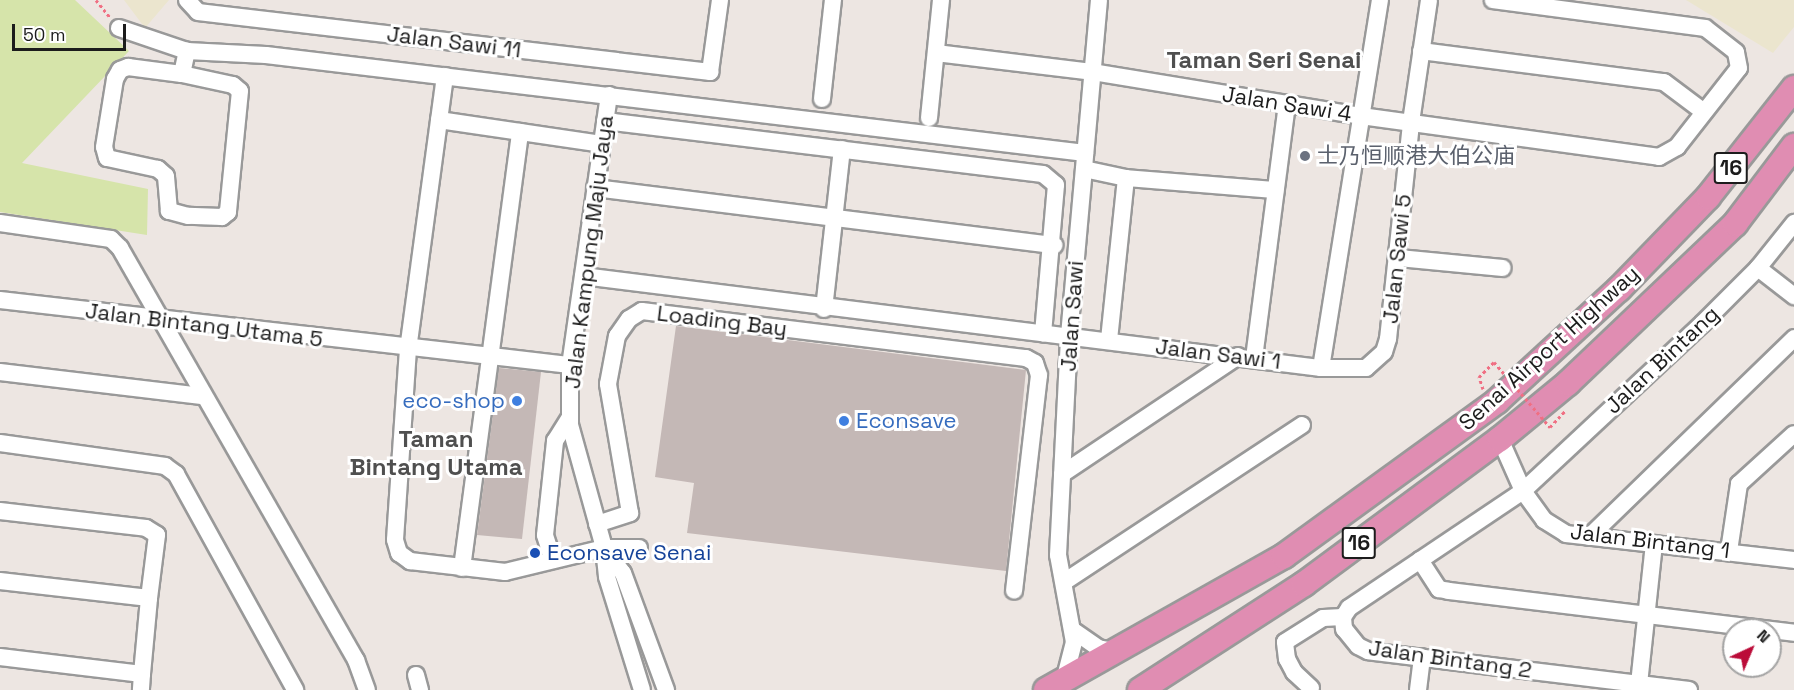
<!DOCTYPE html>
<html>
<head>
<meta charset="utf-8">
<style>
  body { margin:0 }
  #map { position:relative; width:1794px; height:690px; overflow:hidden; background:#ede6e2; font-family:"Space Grotesk","Noto Sans SC",sans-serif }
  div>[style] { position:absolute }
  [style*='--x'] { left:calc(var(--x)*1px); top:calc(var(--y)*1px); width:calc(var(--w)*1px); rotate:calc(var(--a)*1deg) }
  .farmland>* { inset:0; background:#ebe5ce }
  .grass>* { inset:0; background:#d6e4aa }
  .building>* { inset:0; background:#c4b8b6 }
  .path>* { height:3px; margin-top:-1.5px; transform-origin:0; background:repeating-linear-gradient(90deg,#f06f83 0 3px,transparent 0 6px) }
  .roads { filter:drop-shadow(2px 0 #999) drop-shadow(-2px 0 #999) drop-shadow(0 2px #999) drop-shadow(0 -2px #999) }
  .minor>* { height:16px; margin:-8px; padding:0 8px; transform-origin:8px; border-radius:8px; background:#fff }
  .highway>* { height:24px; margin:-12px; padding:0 12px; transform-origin:12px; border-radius:12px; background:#e08db2 }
  .path-bridge>* { height:3px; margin-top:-1.5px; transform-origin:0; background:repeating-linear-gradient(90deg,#f06f83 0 3px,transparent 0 6px) }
  .dots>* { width:16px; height:16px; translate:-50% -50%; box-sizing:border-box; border:3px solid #fff; border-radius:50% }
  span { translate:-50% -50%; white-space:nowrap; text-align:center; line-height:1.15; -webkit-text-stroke:6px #fff; paint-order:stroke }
  .shield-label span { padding:2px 4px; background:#fff; border:2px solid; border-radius:4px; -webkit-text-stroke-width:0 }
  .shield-label { font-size:21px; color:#1c1c1c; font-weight:700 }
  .street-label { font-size:22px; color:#1c1c1c }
  .worship-label { font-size:22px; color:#5b616d }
  .left { translate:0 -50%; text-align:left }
  .shop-label { font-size:22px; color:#366cbe }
  .right { translate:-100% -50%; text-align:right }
  .transit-label { font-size:22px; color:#164399 }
  .neighbourhood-label { font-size:24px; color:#4f4f4f; font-weight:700 }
  .north { position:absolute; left:1722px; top:618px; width:60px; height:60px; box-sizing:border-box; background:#fff; border:2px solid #a4a4a4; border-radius:50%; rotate:44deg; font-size:16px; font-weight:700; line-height:24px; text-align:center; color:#1c1c1c }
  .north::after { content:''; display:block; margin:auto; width:21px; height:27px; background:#bb0c39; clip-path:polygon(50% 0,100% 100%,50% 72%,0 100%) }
  .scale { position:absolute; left:12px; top:24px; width:114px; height:27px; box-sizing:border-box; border:3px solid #1c1c1c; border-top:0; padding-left:8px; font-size:18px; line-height:21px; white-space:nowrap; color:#1c1c1c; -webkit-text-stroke:4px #fff; paint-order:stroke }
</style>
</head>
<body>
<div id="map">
  <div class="farmland">
    <i style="clip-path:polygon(124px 0,169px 0,145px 28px)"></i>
    <i style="clip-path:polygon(1686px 0,1794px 0,1794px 27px,1773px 53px)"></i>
  </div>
  <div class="grass">
    <i style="clip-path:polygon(0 0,75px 0,129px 51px,22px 163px,148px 189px,147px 235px,0 212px)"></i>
  </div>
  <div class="building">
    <i style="clip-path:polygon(676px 326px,1026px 370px,1006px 571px,687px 533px,694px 483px,655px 477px)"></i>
    <i style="clip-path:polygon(499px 368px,541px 372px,522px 539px,477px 535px)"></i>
  </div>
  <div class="path">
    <i style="--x:96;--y:0;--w:22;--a:51"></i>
    <i style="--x:1483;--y:389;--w:13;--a:-108"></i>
    <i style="--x:1479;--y:377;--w:21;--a:-45"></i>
    <i style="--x:1550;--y:427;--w:22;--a:-47"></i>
  </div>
  <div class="roads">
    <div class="minor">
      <i style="--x:187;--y:0;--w:16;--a:47"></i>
      <i style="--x:198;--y:12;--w:516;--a:6.68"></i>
      <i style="--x:710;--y:72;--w:73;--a:-82.1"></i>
      <i style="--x:119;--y:28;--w:72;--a:18.7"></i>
      <i style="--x:187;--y:51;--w:79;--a:2.9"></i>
      <i style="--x:266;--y:55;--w:825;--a:6.82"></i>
      <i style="--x:1421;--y:51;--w:245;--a:7.3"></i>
      <i style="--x:1664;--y:82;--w:50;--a:36.9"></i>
      <i style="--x:936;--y:53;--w:157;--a:6.9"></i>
      <i style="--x:1092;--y:72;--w:273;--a:9.3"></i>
      <i style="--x:1361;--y:116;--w:301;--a:7.8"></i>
      <i style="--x:1659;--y:157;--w:21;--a:-29"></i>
      <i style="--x:1677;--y:147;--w:100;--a:-51.9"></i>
      <i style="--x:1739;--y:68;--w:16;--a:-101"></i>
      <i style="--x:1736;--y:52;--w:39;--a:-142"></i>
      <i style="--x:1705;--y:28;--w:214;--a:-172.5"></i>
      <i style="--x:182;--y:74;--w:52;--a:12.2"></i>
      <i style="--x:233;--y:85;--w:9;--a:41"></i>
      <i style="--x:240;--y:91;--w:122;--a:95.7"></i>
      <i style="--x:228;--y:212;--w:8;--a:140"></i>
      <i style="--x:222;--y:217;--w:34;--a:-178"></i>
      <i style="--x:188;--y:216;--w:20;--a:-165"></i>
      <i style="--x:169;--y:211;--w:35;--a:-95"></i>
      <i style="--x:166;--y:176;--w:11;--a:-139"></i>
      <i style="--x:158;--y:169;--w:52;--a:-167.8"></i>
      <i style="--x:107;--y:158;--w:11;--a:-105"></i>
      <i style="--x:104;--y:147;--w:69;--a:-80.8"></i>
      <i style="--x:115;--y:79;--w:10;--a:-61"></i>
      <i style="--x:120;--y:70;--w:9;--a:-21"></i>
      <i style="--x:128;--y:67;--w:54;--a:7.4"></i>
      <i style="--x:182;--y:74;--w:24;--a:-78"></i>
      <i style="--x:445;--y:76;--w:275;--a:97.7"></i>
      <i style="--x:408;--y:349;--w:191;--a:93.9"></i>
      <i style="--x:395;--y:540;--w:14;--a:73"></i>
      <i style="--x:399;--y:553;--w:14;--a:36"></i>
      <i style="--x:410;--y:561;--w:96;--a:6.6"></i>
      <i style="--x:505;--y:572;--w:102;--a:-13.6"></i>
      <i style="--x:604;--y:548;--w:35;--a:0"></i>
      <i style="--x:609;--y:95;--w:273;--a:98.2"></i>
      <i style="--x:570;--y:365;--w:60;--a:90"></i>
      <i style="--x:570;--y:425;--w:128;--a:74.5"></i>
      <i style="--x:604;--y:548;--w:29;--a:84"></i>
      <i style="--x:607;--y:577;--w:118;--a:72.8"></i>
      <i style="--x:822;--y:99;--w:100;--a:-83.7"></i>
      <i style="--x:929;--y:118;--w:119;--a:-84.2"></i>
      <i style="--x:439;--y:120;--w:164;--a:8.4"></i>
      <i style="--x:605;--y:121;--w:441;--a:6.9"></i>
      <i style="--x:1043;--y:174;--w:17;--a:40"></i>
      <i style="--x:1056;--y:185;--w:149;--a:95"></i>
      <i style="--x:1084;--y:169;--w:43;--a:12.1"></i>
      <i style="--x:1126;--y:178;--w:164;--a:96"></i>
      <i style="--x:1126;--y:178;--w:150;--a:4.6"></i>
      <i style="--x:595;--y:188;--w:463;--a:7.1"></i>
      <i style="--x:0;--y:223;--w:112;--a:8.2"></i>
      <i style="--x:111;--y:239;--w:13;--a:45"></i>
      <i style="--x:120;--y:248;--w:475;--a:60.2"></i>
      <i style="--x:356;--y:660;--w:32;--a:70"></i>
      <i style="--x:1399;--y:258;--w:104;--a:5.5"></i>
      <i style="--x:1758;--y:268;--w:46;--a:37.9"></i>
      <i style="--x:583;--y:276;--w:744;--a:7.11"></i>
      <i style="--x:1321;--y:368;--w:45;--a:0"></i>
      <i style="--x:1366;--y:368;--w:24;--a:-42"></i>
      <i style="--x:1384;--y:352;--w:14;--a:-73"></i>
      <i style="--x:1388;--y:339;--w:218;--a:-83.9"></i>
      <i style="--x:1411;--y:122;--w:123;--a:-81.6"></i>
      <i style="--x:0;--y:300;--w:574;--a:6.51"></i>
      <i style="--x:824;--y:309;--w:161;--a:-83.6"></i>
      <i style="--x:1254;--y:358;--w:256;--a:-82.6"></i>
      <i style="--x:1321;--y:368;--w:373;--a:-80.9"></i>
      <i style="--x:0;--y:372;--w:203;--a:6.8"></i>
      <i style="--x:1500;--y:439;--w:57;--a:66.1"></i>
      <i style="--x:1523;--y:491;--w:36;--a:54"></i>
      <i style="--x:1544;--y:520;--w:26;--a:32"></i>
      <i style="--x:1566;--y:534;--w:229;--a:6.5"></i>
      <i style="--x:0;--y:443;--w:167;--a:7.9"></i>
      <i style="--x:165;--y:466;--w:14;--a:36"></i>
      <i style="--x:176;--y:474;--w:247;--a:61.1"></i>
      <i style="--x:1062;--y:474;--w:212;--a:-33.8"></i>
      <i style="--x:0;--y:511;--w:147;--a:6.6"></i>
      <i style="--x:146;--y:528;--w:13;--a:32"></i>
      <i style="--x:157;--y:535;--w:64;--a:97.2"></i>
      <i style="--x:149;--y:598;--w:150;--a:-173.5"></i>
      <i style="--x:597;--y:524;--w:35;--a:-18"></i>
      <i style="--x:630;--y:513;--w:131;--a:-99.7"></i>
      <i style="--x:608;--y:384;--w:49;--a:-79.4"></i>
      <i style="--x:617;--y:336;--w:21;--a:-55"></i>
      <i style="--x:629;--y:319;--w:15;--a:-32"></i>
      <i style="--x:642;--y:311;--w:387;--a:7"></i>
      <i style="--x:1026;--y:358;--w:10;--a:29"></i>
      <i style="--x:1035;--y:363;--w:13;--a:72"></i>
      <i style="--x:1039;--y:375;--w:217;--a:96.6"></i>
      <i style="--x:1589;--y:537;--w:286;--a:-44.1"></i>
      <i style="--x:604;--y:548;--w:31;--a:53"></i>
      <i style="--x:623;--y:573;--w:125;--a:69.8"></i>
      <i style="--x:1729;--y:551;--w:68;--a:-81.5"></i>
      <i style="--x:1739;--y:484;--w:74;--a:-42.3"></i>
      <i style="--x:553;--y:560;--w:26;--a:-108"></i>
      <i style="--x:545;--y:535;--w:95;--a:-83.9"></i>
      <i style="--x:555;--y:441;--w:26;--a:-58"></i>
      <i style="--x:1420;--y:560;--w:35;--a:57"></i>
      <i style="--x:1439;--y:589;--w:10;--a:11"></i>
      <i style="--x:1449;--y:591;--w:348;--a:6.9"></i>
      <i style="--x:462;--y:568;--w:440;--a:-82.4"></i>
      <i style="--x:1064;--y:582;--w:285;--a:-33.4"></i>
      <i style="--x:1074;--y:631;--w:29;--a:35"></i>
      <i style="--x:1098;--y:648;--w:20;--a:11"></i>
      <i style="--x:0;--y:657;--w:143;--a:6.8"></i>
      <i style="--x:142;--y:674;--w:16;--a:94"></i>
      <i style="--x:142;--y:674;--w:76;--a:-84.7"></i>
      <i style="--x:416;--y:675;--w:16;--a:75"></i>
      <i style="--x:1064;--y:681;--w:40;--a:-75.6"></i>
      <i style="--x:1074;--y:642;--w:88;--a:-100.4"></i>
      <i style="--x:1058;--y:555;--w:219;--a:-87.1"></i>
      <i style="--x:1069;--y:336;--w:337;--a:-84.9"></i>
      <i style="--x:1639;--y:684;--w:141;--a:-83.9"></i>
      <i style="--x:1311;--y:688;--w:23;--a:-137"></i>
      <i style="--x:1294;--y:672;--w:15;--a:-118"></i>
      <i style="--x:1287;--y:659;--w:17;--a:-97"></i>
      <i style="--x:1285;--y:642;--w:45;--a:-32.3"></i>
      <i style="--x:1323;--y:618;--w:20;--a:-3"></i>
      <i style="--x:1418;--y:690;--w:33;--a:-83"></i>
      <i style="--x:1689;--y:690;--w:323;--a:-173.1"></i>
      <i style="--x:1368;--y:651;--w:11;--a:-153"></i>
      <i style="--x:1358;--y:646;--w:22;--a:-129"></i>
      <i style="--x:1344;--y:629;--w:12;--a:-95"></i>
      <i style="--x:1343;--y:617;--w:11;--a:-56"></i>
      <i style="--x:1349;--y:608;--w:210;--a:-33.9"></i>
      <i style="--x:1523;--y:491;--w:245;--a:-43"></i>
      <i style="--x:1702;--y:324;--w:79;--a:-45"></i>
      <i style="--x:1758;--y:268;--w:58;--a:-51.3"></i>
    </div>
    <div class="highway">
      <i style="--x:1046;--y:690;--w:273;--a:-29.4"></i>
      <i style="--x:1284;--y:556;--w:263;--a:-36"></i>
      <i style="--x:1497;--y:401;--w:166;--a:-42.6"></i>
      <i style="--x:1619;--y:289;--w:128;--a:-45.9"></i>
      <i style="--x:1708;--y:197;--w:139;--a:-51.7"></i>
      <i style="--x:1140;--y:690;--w:195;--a:-32.9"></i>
      <i style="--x:1304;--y:584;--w:244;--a:-36.5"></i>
      <i style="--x:1500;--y:439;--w:88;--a:-39.5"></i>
      <i style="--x:1568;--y:383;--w:231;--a:-43.6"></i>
      <i style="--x:1735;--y:224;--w:98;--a:-52.9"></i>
    </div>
  </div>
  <div class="path-bridge">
    <i style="--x:1494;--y:362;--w:86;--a:49.3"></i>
  </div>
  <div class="dots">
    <i style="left:1305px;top:156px;background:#6b7280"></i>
    <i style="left:517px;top:401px;background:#3f7fe0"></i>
    <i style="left:844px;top:421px;background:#3f7fe0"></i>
    <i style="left:535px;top:553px;background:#1a4fb4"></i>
  </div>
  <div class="shield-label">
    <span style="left:1731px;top:168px">16</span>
    <span style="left:1359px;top:543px">16</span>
  </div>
  <div class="street-label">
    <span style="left:454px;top:42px;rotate:7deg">Jalan Sawi 11</span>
    <span style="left:1287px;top:104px;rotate:9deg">Jalan Sawi 4</span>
    <span style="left:589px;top:252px;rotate:-83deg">Jalan Kampung Maju Jaya</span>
    <span style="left:1397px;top:259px;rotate:-84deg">Jalan Sawi 5</span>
    <span style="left:1072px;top:316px;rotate:-86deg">Jalan Sawi</span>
    <span style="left:722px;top:321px;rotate:7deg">Loading Bay</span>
    <span style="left:204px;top:325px;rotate:7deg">Jalan Bintang Utama 5</span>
    <span style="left:1549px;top:348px;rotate:-42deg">Senai Airport Highway</span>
    <span style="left:1218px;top:354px;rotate:7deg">Jalan Sawi 1</span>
    <span style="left:1662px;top:360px;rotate:-43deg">Jalan Bintang</span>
    <span style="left:1650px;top:541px;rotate:7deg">Jalan Bintang 1</span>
    <span style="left:1450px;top:659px;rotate:8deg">Jalan Bintang 2</span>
  </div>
  <div class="worship-label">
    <span class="left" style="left:1317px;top:156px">士乃恒顺港大伯公庙</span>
  </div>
  <div class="shop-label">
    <span class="right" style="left:505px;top:401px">eco-shop</span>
    <span class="left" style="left:856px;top:421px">Econsave</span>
  </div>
  <div class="transit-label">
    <span class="left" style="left:547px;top:553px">Econsave Senai</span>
  </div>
  <div class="neighbourhood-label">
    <span style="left:1264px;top:60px">Taman Seri Senai</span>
    <span style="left:436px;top:453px">Taman<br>Bintang Utama</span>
  </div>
  <div class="north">N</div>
  <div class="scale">50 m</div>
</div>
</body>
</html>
